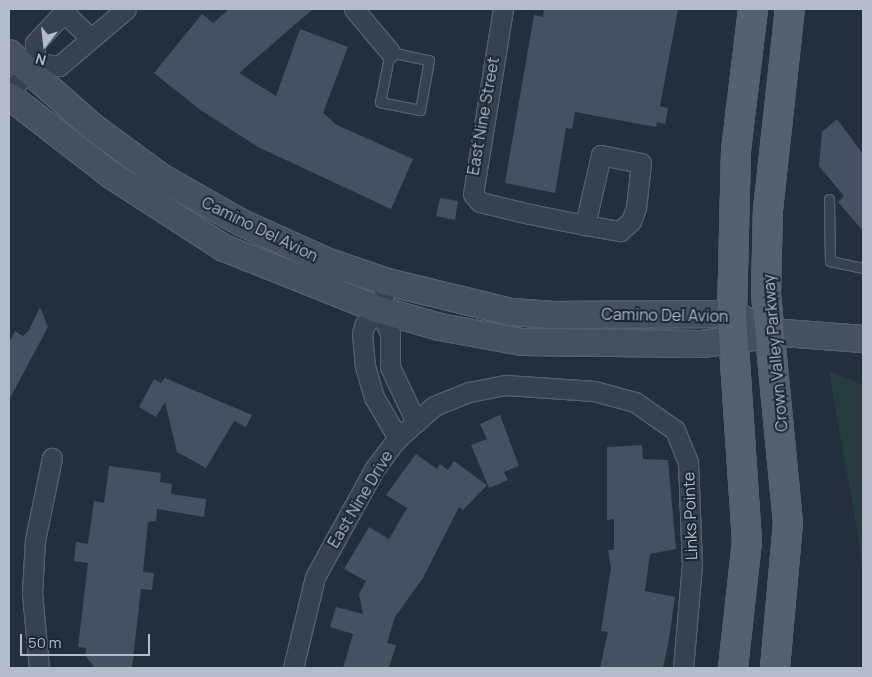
<!DOCTYPE html>
<html>
<head>
<meta charset="utf-8">
<style>
  body { margin:0 }
  #map { position:relative; width:872px; height:677px; overflow:hidden; background:#242f3e; font-family:Manrope,sans-serif }
  div>[style] { position:absolute }
  [style*='--x'] { left:calc(var(--x)*1px); top:calc(var(--y)*1px); width:calc(var(--w)*1px); rotate:calc(var(--a)*1deg) }
  .green>* { inset:0; background:#263c3f }
  .building>* { inset:0; background:#455162 }
  .roads { filter:drop-shadow(1px 0 #565f6c) drop-shadow(-1px 0 #565f6c) drop-shadow(0 1px #565f6c) drop-shadow(0 -1px #565f6c) }
  .service>* { height:9px; margin:-4.5px; padding:0 4.5px; transform-origin:4.5px; border-radius:4.5px; background:#38414e }
  .minor>* { height:19px; margin:-9.5px; padding:0 9.5px; transform-origin:9.5px; border-radius:9.5px; background:#38414e }
  .secondary>* { height:26px; margin:-13px; padding:0 13px; transform-origin:13px; border-radius:13px; background:#465061 }
  .primary>* { height:28px; margin:-14px; padding:0 14px; transform-origin:14px; border-radius:14px; background:#56606e }
  span { translate:-50% -50%; white-space:nowrap; text-align:center; line-height:1.15; -webkit-text-stroke:4px #1d2633; paint-order:stroke }
  .street-label { font-size:16px; color:#b4bcc9 }
  .frame { position:absolute; inset:0; border:10px solid #b4bcc9; pointer-events:none }
  .north { position:absolute; left:20px; top:20px; width:50px; height:50px; -webkit-text-stroke:4px #1d2633; paint-order:stroke; rotate:196deg; font-size:14px; font-weight:700; line-height:20px; text-align:center; color:#b4bcc9 }
  .north::after { content:''; display:block; margin:auto; width:18px; height:22px; background:#b4bcc9; clip-path:polygon(50% 0,100% 100%,50% 72%,0 100%) }
  .scale { position:absolute; left:20px; top:634px; width:130px; height:22px; box-sizing:border-box; border:2px solid #b4bcc9; border-top:0; padding-left:6px; font-size:15px; line-height:18px; white-space:nowrap; color:#b4bcc9; -webkit-text-stroke:4px #1d2633; paint-order:stroke }
</style>
</head>
<body>
<div id="map">
  <div class="green">
    <i style="clip-path:polygon(829px 371px,863px 385px,863px 569px,856px 525px)"></i>
  </div>
  <div class="building">
    <i style="clip-path:polygon(229px 9px,313px 9px,239px 73px,276px 96px,300px 29px,348px 47px,323px 113px,337px 125px,413px 159px,391px 209px,258px 147px,199px 109px,154px 73px,202px 14px,213px 23px)"></i>
    <i style="clip-path:polygon(544px 9px,678px 9px,660px 106px,668px 108px,665px 124px,657px 122px,656px 127px,575px 112px,572px 129px,566px 128px,555px 193px,505px 183px,534px 15px,543px 17px)"></i>
    <i style="clip-path:polygon(837px 119px,863px 154px,863px 231px,838px 202px,844px 196px,819px 166px,822px 132px)"></i>
    <i style="clip-path:polygon(440px 198px,458px 201px,455px 220px,436px 216px)"></i>
    <i style="clip-path:polygon(40px 307px,48px 327px,9px 400px,9px 343px,15px 331px,23px 336px,29px 330px)"></i>
    <i style="clip-path:polygon(165px 378px,252px 415px,246px 427px,234px 421px,206px 468px,177px 452px,165px 402px,156px 417px,139px 407px,154px 379px,161px 383px)"></i>
    <i style="clip-path:polygon(500px 415px,519px 466px,504px 472px,508px 480px,489px 488px,471px 445px,487px 439px,480px 424px)"></i>
    <i style="clip-path:polygon(642px 445px,643px 459px,668px 460px,676px 549px,650px 554px,645px 591px,675px 597px,669px 639px,663px 668px,600px 668px,608px 632px,601px 631px,611px 568px,608px 550px,614px 550px,614px 519px,607px 520px,607px 447px)"></i>
    <i style="clip-path:polygon(416px 454px,437px 469px,440px 464px,448px 470px,454px 461px,487px 485px,463px 510px,459px 507px,423px 578px,395px 617px,387px 643px,396px 645px,389px 668px,343px 668px,353px 634px,330px 627px,336px 607px,363px 614px,359px 594px,366px 581px,344px 569px,369px 527px,389px 539px,407px 508px,386px 495px)"></i>
    <i style="clip-path:polygon(109px 466px,161px 473px,160px 482px,172px 484px,171px 494px,206px 499px,204px 517px,157px 509px,156px 521px,148px 522px,143px 572px,154px 573px,152px 590px,141px 589px,132px 668px,94px 667px,85px 655px,86px 648px,78px 647px,88px 563px,74px 561px,76px 542px,88px 544px,94px 501px,104px 503px)"></i>
  </div>
  <div class="roads">
    <div class="service">
      <i style="--x:390;--y:52;--w:40;--a:12"></i>
      <i style="--x:429;--y:60;--w:51;--a:100.2"></i>
      <i style="--x:420;--y:110;--w:41;--a:-168.7"></i>
      <i style="--x:380;--y:102;--w:51;--a:-78.7"></i>
      <i style="--x:829;--y:199;--w:62;--a:89.1"></i>
      <i style="--x:830;--y:261;--w:34;--a:12"></i>
    </div>
    <div class="minor">
      <i style="--x:354;--y:9;--w:56;--a:50.1"></i>
      <i style="--x:503;--y:9;--w:187;--a:99.2"></i>
      <i style="--x:473;--y:194;--w:11;--a:49"></i>
      <i style="--x:480;--y:202;--w:51;--a:13.5"></i>
      <i style="--x:530;--y:214;--w:56;--a:11.3"></i>
      <i style="--x:585;--y:225;--w:36;--a:10"></i>
      <i style="--x:620;--y:231;--w:15;--a:-42"></i>
      <i style="--x:631;--y:221;--w:14;--a:-69"></i>
      <i style="--x:636;--y:208;--w:45;--a:-83.7"></i>
      <i style="--x:641;--y:163;--w:41;--a:-168.7"></i>
      <i style="--x:601;--y:155;--w:72;--a:102.9"></i>
      <i style="--x:63;--y:12;--w:37;--a:43"></i>
      <i style="--x:35;--y:63;--w:20;--a:-90"></i>
      <i style="--x:35;--y:43;--w:47;--a:-46.7"></i>
      <i style="--x:9;--y:92;--w:39;--a:-48"></i>
      <i style="--x:35;--y:63;--w:24;--a:7"></i>
      <i style="--x:59;--y:66;--w:88;--a:-40.4"></i>
      <i style="--x:387;--y:282;--w:29;--a:104"></i>
      <i style="--x:380;--y:310;--w:21;--a:137"></i>
      <i style="--x:365;--y:324;--w:9;--a:108"></i>
      <i style="--x:362;--y:333;--w:33;--a:85"></i>
      <i style="--x:365;--y:366;--w:32;--a:74"></i>
      <i style="--x:374;--y:397;--w:48;--a:59.7"></i>
      <i style="--x:380;--y:310;--w:25;--a:67"></i>
      <i style="--x:390;--y:333;--w:34;--a:90"></i>
      <i style="--x:390;--y:367;--w:61;--a:64.7"></i>
      <i style="--x:39;--y:668;--w:75;--a:-95.3"></i>
      <i style="--x:32;--y:593;--w:53;--a:-86.8"></i>
      <i style="--x:35;--y:540;--w:84;--a:-78.3"></i>
      <i style="--x:293;--y:668;--w:94;--a:-76.4"></i>
      <i style="--x:315;--y:577;--w:124;--a:-61.2"></i>
      <i style="--x:375;--y:468;--w:38;--a:-53"></i>
      <i style="--x:398;--y:438;--w:48;--a:-41.6"></i>
      <i style="--x:434;--y:406;--w:38;--a:-22"></i>
      <i style="--x:469;--y:392;--w:38;--a:-11"></i>
      <i style="--x:506;--y:385;--w:88;--a:3.9"></i>
      <i style="--x:594;--y:391;--w:42;--a:15"></i>
      <i style="--x:635;--y:402;--w:49;--a:35"></i>
      <i style="--x:675;--y:430;--w:35;--a:68"></i>
      <i style="--x:688;--y:462;--w:102;--a:87.8"></i>
      <i style="--x:692;--y:564;--w:104;--a:94.9"></i>
    </div>
    <div class="secondary">
      <i style="--x:9;--y:53;--w:112;--a:41.4"></i>
      <i style="--x:93;--y:127;--w:84;--a:36.3"></i>
      <i style="--x:161;--y:177;--w:93;--a:29.6"></i>
      <i style="--x:242;--y:223;--w:92;--a:24.3"></i>
      <i style="--x:326;--y:261;--w:65;--a:19"></i>
      <i style="--x:387;--y:282;--w:128;--a:13.6"></i>
      <i style="--x:511;--y:312;--w:39;--a:4"></i>
      <i style="--x:550;--y:315;--w:182;--a:-0.3"></i>
      <i style="--x:732;--y:314;--w:43;--a:24.8"></i>
      <i style="--x:771;--y:332;--w:92;--a:4.4"></i>
      <i style="--x:9;--y:96;--w:129;--a:37.8"></i>
      <i style="--x:111;--y:175;--w:135;--a:32.9"></i>
      <i style="--x:224;--y:248;--w:168;--a:21.7"></i>
      <i style="--x:380;--y:310;--w:62;--a:15.8"></i>
      <i style="--x:440;--y:327;--w:83;--a:10.4"></i>
      <i style="--x:522;--y:342;--w:180;--a:0.6"></i>
      <i style="--x:702;--y:344;--w:52;--a:-7.7"></i>
    </div>
    <div class="primary">
      <i style="--x:733;--y:668;--w:127;--a:-83.7"></i>
      <i style="--x:747;--y:542;--w:228;--a:-93.8"></i>
      <i style="--x:732;--y:314;--w:164;--a:-88.6"></i>
      <i style="--x:736;--y:150;--w:142;--a:-83.1"></i>
      <i style="--x:775;--y:668;--w:146;--a:-84.9"></i>
      <i style="--x:788;--y:523;--w:229;--a:-95.5"></i>
      <i style="--x:766;--y:295;--w:85;--a:-88.7"></i>
      <i style="--x:768;--y:210;--w:202;--a:-83.8"></i>
    </div>
  </div>
  <div class="street-label">
    <span style="left:483px;top:116px;rotate:-80deg">East Nine Street</span>
    <span style="left:260px;top:229px;rotate:26deg">Camino Del Avion</span>
    <span style="left:665px;top:315px;rotate:1deg">Camino Del Avion</span>
    <span style="left:775px;top:353px;rotate:-95deg">Crown Valley Parkway</span>
    <span style="left:360px;top:499px;rotate:-59deg">East Nine Drive</span>
    <span style="left:690px;top:516px;rotate:-92deg">Links Pointe</span>
  </div>
  <div class="frame"></div>
  <div class="north">N</div>
  <div class="scale">50 m</div>
</div>
</body>
</html>
